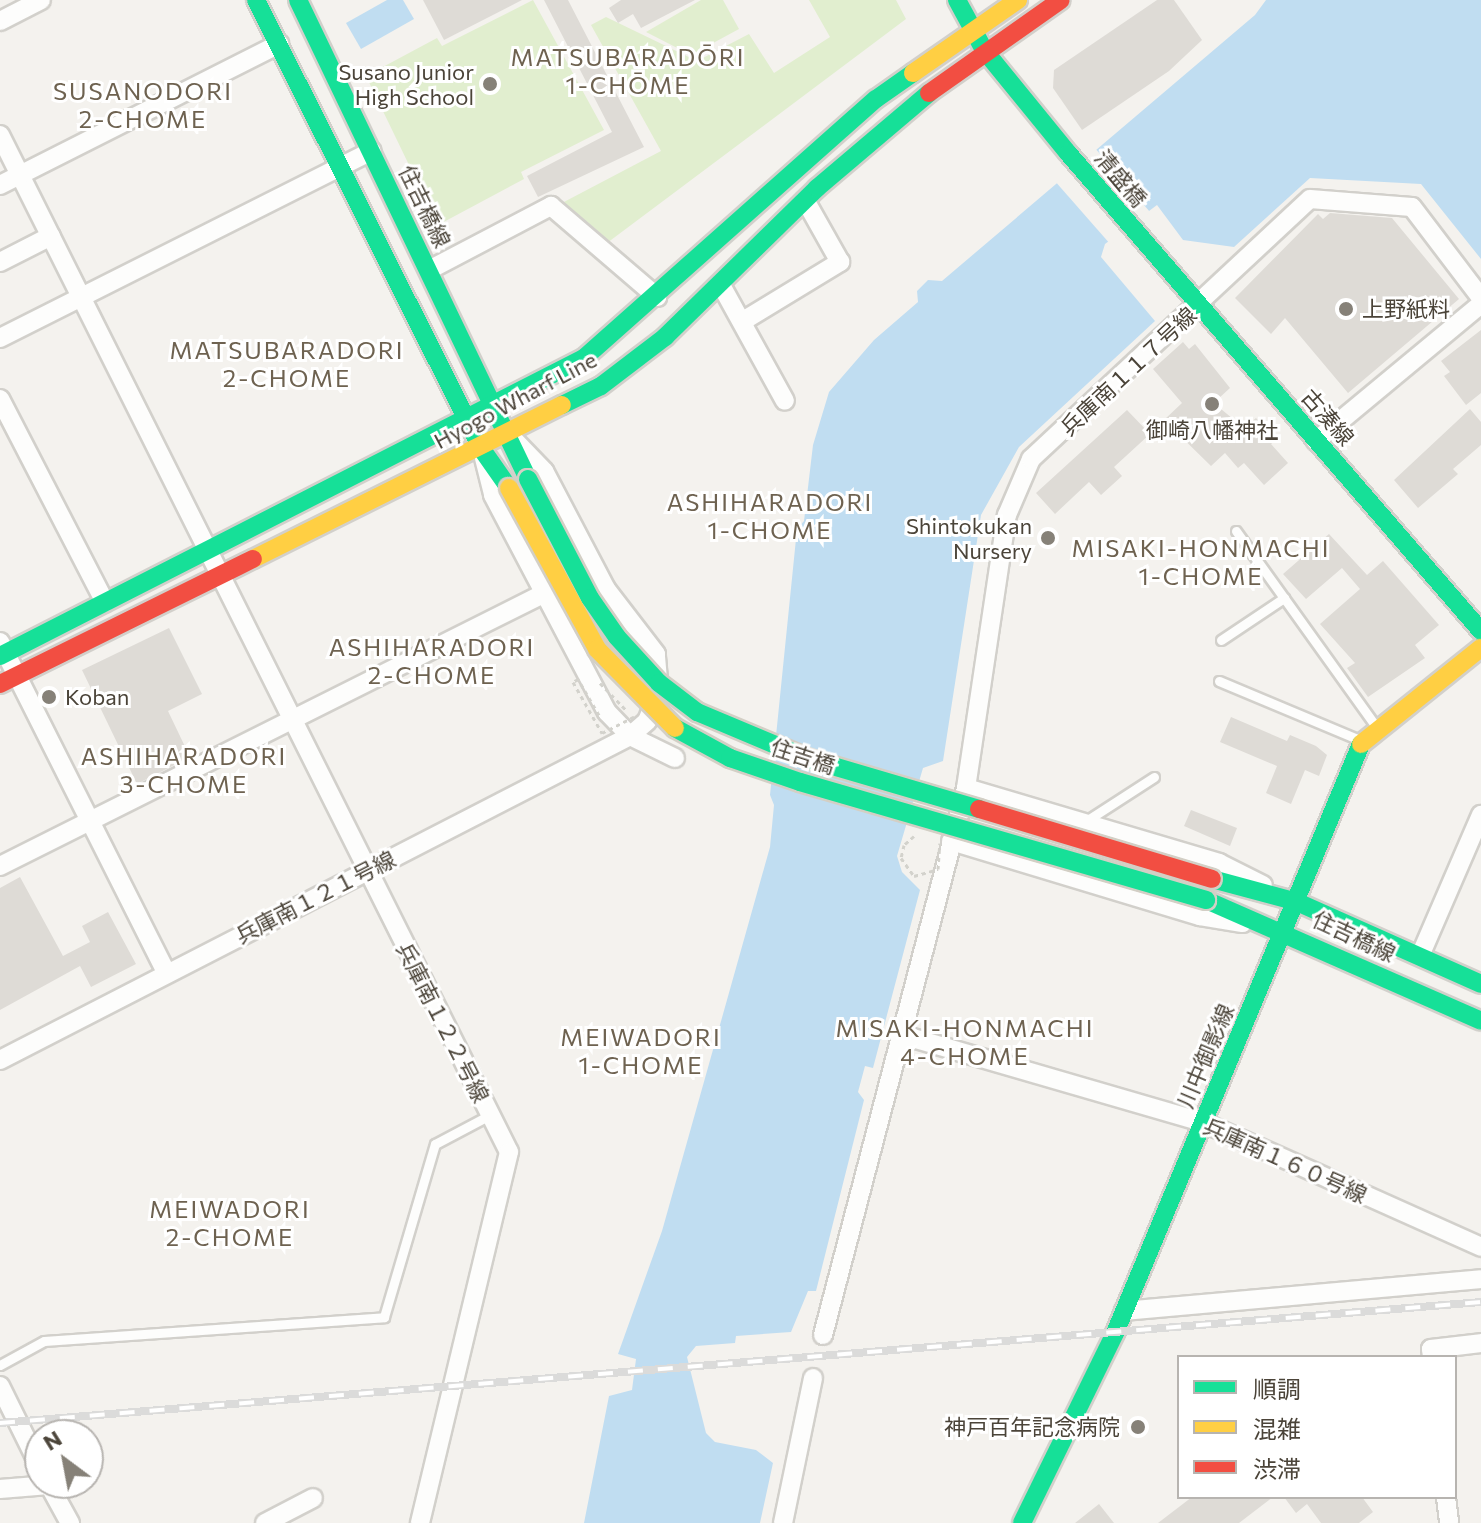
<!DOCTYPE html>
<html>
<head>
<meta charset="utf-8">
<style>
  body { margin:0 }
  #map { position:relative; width:1481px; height:1523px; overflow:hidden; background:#f4f2ee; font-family:Commissioner,"Noto Sans JP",sans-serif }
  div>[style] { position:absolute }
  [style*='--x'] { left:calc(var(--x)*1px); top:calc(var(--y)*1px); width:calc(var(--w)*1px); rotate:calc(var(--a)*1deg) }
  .green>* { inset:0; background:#e1eecf }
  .water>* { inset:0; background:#c0ddf1 }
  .pier>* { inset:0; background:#f4f2ee }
  .building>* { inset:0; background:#dedbd6 }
  .roads { filter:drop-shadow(2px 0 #d2d0cb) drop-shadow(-2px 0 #d2d0cb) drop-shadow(0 2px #d2d0cb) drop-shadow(0 -2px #d2d0cb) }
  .lane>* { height:9px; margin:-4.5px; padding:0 4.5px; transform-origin:4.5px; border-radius:4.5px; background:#fdfdfc }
  .street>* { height:18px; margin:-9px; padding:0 9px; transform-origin:9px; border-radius:9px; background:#fdfdfc }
  .fast>* { height:18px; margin:-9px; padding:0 9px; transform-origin:9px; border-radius:9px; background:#16e098 }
  .slow>* { height:18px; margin:-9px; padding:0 9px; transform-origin:9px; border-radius:9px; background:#ffcf43 }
  .jam>* { height:18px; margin:-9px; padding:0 9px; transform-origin:9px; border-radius:9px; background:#f24e42 }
  .rail>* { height:8px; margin-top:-4px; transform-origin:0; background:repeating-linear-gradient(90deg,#fff 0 15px,#dbdbda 0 30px); box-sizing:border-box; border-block:2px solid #dbdbda }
  .path-bridge>* { height:3px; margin-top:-1.5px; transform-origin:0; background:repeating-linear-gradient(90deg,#d3d2cc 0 4px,transparent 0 8px) }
  .bridges { filter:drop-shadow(2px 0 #d3cfc5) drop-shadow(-2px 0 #d3cfc5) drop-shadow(0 2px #d3cfc5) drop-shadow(0 -2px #d3cfc5) }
  .fast-bridge>* { height:18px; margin:-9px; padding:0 9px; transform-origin:9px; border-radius:9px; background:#16e098 }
  .slow-bridge>* { height:18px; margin:-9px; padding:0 9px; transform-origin:9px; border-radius:9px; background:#ffcf43 }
  .jam-bridge>* { height:18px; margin:-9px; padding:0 9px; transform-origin:9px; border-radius:9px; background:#f24e42 }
  .dots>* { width:22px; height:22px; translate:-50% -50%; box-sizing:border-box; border:4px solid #fff; border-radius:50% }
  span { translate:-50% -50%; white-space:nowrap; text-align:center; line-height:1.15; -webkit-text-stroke:6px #fff; paint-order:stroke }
  .poi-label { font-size:22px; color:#4b4439 }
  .right { translate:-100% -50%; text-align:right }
  .left { translate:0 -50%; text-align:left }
  .street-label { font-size:22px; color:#4b4439 }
  .neighbourhood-label { font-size:24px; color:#6e6250; letter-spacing:2px }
  .legend { position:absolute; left:1177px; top:1355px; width:280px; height:144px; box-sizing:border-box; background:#fff; border:2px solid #b7b4b0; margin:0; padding:10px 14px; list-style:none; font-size:24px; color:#4b4439 }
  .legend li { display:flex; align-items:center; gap:16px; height:40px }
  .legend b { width:40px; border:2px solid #b7b4b0 }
  .north { position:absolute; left:24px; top:1419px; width:80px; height:80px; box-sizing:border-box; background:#fff; border:2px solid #b7b4b0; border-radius:50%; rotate:328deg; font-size:22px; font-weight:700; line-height:32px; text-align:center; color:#4b4439 }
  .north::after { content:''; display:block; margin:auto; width:28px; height:36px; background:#868178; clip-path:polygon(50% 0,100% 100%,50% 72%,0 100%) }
</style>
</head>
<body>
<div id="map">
  <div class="green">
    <i style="clip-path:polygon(533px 0,604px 130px,521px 172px,524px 179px,438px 225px,366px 76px,437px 38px,442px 46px)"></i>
    <i style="clip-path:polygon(701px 0,723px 0,739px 29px,691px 55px,646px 32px)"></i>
    <i style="clip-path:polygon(809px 0,896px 0,906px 19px,607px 243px,562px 203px,661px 151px,591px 25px,606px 17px,697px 61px,749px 34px,774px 73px,830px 37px)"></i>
  </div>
  <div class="water">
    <i style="clip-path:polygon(387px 0,403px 0,414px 19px,361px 49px,346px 23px)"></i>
    <i style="clip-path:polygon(1266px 0,1481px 0,1481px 259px,1421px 184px,1310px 178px,1234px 247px,1183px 240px,1157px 205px,1105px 244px,1101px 257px,1155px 321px,1019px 447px,981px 515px,943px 761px,923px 768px,897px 856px,902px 872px,920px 890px,873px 1068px,865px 1066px,858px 1092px,864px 1100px,816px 1291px,808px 1291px,791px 1332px,736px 1336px,735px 1343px,696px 1346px,687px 1357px,706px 1433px,715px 1442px,756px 1450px,773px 1463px,760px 1523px,584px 1523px,609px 1396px,632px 1390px,636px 1359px,618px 1354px,662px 1231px,770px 847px,774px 805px,770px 795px,797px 529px,804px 521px,813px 445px,829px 392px,874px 340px,918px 302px,917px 291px,928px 280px,942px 281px,1255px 15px)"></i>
  </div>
  <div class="pier">
    <i style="clip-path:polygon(1094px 147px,1150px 212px,1111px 245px,1054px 180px)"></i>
  </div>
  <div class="building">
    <i style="clip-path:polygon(423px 0,522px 0,444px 40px)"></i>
    <i style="clip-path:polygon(544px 0,568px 0,644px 147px,538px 197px,527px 176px,612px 132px)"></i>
    <i style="clip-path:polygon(621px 0,695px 0,641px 28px,633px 14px,618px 23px,609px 8px)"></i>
    <i style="clip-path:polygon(1157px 0,1174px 0,1202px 40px,1169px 71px,1082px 130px,1053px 88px,1054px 70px)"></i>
    <i style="clip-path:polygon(1330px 213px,1392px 218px,1459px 299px,1348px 393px,1285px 318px,1271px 334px,1235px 298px,1318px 214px,1323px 219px)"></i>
    <i style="clip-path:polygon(1481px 330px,1481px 393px,1466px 405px,1444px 376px,1450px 372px,1441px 361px)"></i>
    <i style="clip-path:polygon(1183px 342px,1189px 349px,1195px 344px,1230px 388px,1218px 399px,1221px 409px,1244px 428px,1256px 418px,1276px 440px,1271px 444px,1288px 463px,1264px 485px,1244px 463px,1238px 468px,1225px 453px,1211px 466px,1164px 420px,1182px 403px,1153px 369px)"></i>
    <i style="clip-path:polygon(1470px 409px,1481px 422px,1481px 445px,1453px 469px,1458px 474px,1418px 508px,1394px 480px)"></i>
    <i style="clip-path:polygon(1127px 410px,1150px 434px,1114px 467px,1122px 476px,1101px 495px,1089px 482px,1055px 514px,1036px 493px)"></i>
    <i style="clip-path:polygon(1329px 534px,1367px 575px,1383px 561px,1439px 625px,1415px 645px,1425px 658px,1368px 697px,1347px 668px,1355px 663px,1320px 624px,1360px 589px,1342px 568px,1306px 599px,1283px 574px)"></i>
    <i style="clip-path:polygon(169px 628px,202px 694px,168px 711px,190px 757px,137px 784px,82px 670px)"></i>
    <i style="clip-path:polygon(1231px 717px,1287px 741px,1290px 735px,1316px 746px,1327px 755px,1319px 776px,1305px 770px,1291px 804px,1266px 793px,1277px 766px,1220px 742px)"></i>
    <i style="clip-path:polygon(1191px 810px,1237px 828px,1230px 846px,1184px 826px)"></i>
    <i style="clip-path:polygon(20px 877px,63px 956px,90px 942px,82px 926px,108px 912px,136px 964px,91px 987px,80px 966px,0 1010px,0 888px)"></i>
    <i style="clip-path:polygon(1192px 1497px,1273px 1497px,1239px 1523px,1158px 1523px)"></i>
    <i style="clip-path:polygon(1284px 1497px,1362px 1497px,1373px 1512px,1359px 1523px,1321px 1523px,1307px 1504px,1296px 1513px)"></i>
    <i style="clip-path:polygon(1099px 1504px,1114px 1523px,1075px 1523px)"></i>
  </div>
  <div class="roads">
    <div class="lane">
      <i style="--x:1236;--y:531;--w:244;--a:54.4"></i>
      <i style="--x:1221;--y:640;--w:76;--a:-33.7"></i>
      <i style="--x:1219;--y:681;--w:153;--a:22.7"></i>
      <i style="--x:1086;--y:821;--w:81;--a:-32.9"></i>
      <i style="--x:0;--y:1365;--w:50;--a:-28.6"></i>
      <i style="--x:44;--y:1341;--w:341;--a:-4"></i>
      <i style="--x:384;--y:1317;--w:180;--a:-73.6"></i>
      <i style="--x:435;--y:1144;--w:62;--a:-27.8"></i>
    </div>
    <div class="street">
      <i style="--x:0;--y:21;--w:46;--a:-27.1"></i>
      <i style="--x:0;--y:135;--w:1137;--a:63.41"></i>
      <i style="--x:509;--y:1152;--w:382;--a:103.5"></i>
      <i style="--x:0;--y:185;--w:313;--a:-26.8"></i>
      <i style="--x:0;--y:262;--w:57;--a:-27"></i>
      <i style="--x:429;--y:270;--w:138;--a:-27.7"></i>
      <i style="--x:551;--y:206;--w:140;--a:40.6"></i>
      <i style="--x:721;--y:285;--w:132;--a:61.1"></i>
      <i style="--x:743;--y:321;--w:114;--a:-31.3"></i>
      <i style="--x:840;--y:262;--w:71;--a:-119.4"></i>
      <i style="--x:0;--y:338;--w:416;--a:-26.7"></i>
      <i style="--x:0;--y:399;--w:229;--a:62.7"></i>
      <i style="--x:1316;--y:441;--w:214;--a:-39.7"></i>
      <i style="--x:484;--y:458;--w:38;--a:76"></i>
      <i style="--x:493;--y:495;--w:245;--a:62.3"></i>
      <i style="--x:607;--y:712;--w:33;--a:46"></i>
      <i style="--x:630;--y:736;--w:50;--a:26.1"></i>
      <i style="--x:0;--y:642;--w:369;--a:63.3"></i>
      <i style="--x:966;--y:788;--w:264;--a:16.5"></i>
      <i style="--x:1219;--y:863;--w:49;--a:26.6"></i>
      <i style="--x:951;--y:841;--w:260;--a:16.8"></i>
      <i style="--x:1200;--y:916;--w:43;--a:9.5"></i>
      <i style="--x:0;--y:866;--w:607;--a:-26.61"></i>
      <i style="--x:1420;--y:956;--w:154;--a:-66.6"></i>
      <i style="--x:899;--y:1034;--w:316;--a:16.2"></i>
      <i style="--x:1202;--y:1122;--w:306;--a:24.1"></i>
      <i style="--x:0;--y:1060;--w:708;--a:-27.22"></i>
      <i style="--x:630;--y:736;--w:23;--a:-41"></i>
      <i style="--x:647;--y:721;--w:32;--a:-68"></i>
      <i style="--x:659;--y:691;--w:37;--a:-95"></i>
      <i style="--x:656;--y:654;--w:82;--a:-127.6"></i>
      <i style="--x:606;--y:589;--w:133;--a:-117.7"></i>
      <i style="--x:544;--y:471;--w:42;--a:-134"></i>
      <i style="--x:1124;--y:1311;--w:358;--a:-5.1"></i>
      <i style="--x:823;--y:1335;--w:565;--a:-75.35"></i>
      <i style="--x:966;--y:788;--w:276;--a:-81.5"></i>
      <i style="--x:1007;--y:515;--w:61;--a:-66.8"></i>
      <i style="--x:1031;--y:459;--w:381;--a:-43"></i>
      <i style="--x:1310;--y:199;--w:102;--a:4.5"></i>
      <i style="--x:1412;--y:207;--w:114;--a:52.8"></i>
      <i style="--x:1432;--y:1357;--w:8;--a:-97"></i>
      <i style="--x:1431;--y:1349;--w:50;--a:-6.8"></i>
      <i style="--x:0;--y:1386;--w:90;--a:63.7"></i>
      <i style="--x:48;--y:1483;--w:46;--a:61.2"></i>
      <i style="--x:0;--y:1489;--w:49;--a:-4.7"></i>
      <i style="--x:1446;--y:1497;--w:26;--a:83"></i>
      <i style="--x:265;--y:1523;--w:54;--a:-27.5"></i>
      <i style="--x:783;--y:1523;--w:148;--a:-78.3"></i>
    </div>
    <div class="fast">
      <i style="--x:256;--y:0;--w:501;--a:63.33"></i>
      <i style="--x:481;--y:448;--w:49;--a:55"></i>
      <i style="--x:298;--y:0;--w:531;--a:64.35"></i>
      <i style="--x:957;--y:0;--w:57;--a:61.6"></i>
      <i style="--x:984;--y:50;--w:133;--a:50.8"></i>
      <i style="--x:1068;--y:153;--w:632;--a:49.17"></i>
      <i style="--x:562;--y:405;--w:43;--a:-26"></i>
      <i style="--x:601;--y:386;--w:81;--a:-37.4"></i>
      <i style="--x:665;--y:337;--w:213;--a:-44.4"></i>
      <i style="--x:817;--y:188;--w:147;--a:-40.3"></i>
      <i style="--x:0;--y:656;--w:656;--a:-27.03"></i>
      <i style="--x:584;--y:358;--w:390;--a:-41.6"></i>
      <i style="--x:876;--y:99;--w:45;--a:-35.1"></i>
      <i style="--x:1212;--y:879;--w:88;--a:15.1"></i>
      <i style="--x:1297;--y:902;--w:201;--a:24"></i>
      <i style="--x:1206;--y:900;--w:300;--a:23.7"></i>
      <i style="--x:1022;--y:1523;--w:212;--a:-63.9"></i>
      <i style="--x:1115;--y:1333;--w:638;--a:-67.33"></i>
    </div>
    <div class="slow">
      <i style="--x:913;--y:73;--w:128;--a:-34.8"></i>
      <i style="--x:253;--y:559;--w:345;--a:-26.5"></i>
      <i style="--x:1361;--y:744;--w:154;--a:-38.7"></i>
    </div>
    <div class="jam">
      <i style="--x:929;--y:93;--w:161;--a:-35.2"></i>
      <i style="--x:0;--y:684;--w:282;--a:-26.3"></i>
    </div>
  </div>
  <div class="rail">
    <i style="--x:0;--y:1423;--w:1486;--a:-4.67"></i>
  </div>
  <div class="path-bridge">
    <i style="--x:600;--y:683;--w:40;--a:46"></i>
    <i style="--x:599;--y:715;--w:42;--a:-120.3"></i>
    <i style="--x:578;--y:679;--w:6;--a:149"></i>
    <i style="--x:573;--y:682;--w:59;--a:60.4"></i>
    <i style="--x:602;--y:733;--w:36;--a:-27"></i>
    <i style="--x:914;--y:836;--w:13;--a:138"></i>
    <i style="--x:904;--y:845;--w:13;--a:103"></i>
    <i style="--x:901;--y:858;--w:22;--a:54"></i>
    <i style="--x:914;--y:876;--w:25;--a:-16"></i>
    <i style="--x:938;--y:869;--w:26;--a:-86"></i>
  </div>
  <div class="bridges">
    <div class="fast-bridge">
      <i style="--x:528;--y:479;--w:134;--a:62.5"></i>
      <i style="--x:590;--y:598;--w:47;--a:55.3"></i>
      <i style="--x:617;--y:637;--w:62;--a:47.6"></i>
      <i style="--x:659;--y:683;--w:48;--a:37.3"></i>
      <i style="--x:697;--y:712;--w:121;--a:22.8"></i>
      <i style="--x:809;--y:759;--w:177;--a:16.4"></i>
      <i style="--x:675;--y:728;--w:63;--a:28.6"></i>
      <i style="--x:730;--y:758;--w:74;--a:18.9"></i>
      <i style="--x:800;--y:782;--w:423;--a:16.2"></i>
    </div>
    <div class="slow-bridge">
      <i style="--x:509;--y:488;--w:183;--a:61.3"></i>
      <i style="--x:597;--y:649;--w:111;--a:45.4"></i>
    </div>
    <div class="jam-bridge">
      <i style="--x:979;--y:809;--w:243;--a:16.7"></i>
    </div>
  </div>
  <div class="dots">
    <i style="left:490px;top:84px;background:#868178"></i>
    <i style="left:1346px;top:309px;background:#868178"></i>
    <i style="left:1212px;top:404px;background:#868178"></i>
    <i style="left:1048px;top:538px;background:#868178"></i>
    <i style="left:49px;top:697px;background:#868178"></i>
    <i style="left:1138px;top:1427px;background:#868178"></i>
  </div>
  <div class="poi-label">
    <span class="right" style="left:474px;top:84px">Susano Junior<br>High School</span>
    <span class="left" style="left:1362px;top:309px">上野紙料</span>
    <span style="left:1212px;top:430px">御崎八幡神社</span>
    <span class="right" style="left:1032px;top:538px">Shintokukan<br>Nursery</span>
    <span class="left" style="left:65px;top:697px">Koban</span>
    <span class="right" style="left:1120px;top:1427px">神戸百年記念病院</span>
  </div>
  <div class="street-label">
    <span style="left:1121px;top:178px;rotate:50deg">清盛橋</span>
    <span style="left:425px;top:206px;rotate:64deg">住吉橋線</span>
    <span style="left:1128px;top:371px;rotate:-43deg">兵庫南１１７号線</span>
    <span style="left:515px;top:400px;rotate:-28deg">Hyogo Wharf Line</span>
    <span style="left:1328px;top:417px;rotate:49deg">古湊線</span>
    <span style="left:803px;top:756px;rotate:18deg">住吉橋</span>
    <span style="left:315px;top:897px;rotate:-27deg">兵庫南１２１号線</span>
    <span style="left:1354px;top:936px;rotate:25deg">住吉橋線</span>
    <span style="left:443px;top:1022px;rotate:63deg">兵庫南１２２号線</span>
    <span style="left:1205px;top:1056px;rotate:-67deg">川中御影線</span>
    <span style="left:1285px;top:1160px;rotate:24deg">兵庫南１６０号線</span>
  </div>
  <div class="neighbourhood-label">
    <span style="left:628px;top:71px">MATSUBARADŌRI<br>1-CHŌME</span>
    <span style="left:143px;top:105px">SUSANODORI<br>2-CHOME</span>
    <span style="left:287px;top:364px">MATSUBARADORI<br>2-CHOME</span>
    <span style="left:770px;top:516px">ASHIHARADORI<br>1-CHOME</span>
    <span style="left:1201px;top:562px">MISAKI-HONMACHI<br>1-CHOME</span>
    <span style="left:432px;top:661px">ASHIHARADORI<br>2-CHOME</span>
    <span style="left:184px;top:770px">ASHIHARADORI<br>3-CHOME</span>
    <span style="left:965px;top:1042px">MISAKI-HONMACHI<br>4-CHOME</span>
    <span style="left:641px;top:1051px">MEIWADORI<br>1-CHOME</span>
    <span style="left:230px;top:1223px">MEIWADORI<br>2-CHOME</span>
  </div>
  <ul class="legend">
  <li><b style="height:10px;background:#16e098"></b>順調</li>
  <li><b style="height:10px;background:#ffcf43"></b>混雑</li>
  <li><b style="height:10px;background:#f24e42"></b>渋滞</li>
  </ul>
  <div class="north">N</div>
</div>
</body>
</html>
